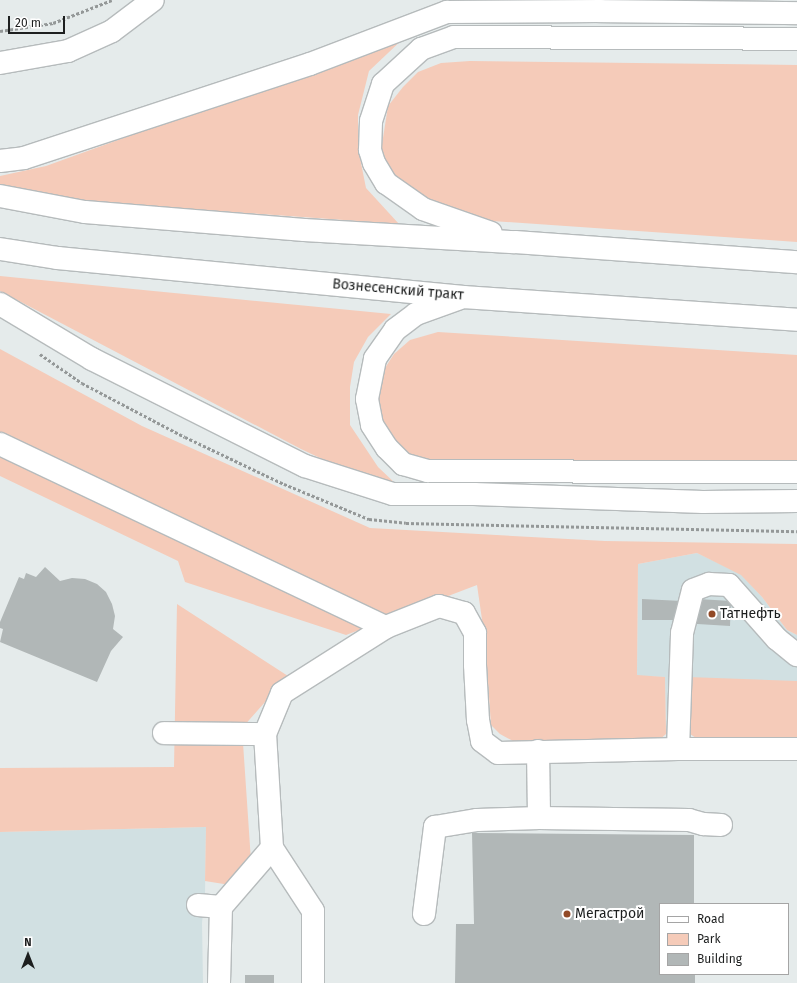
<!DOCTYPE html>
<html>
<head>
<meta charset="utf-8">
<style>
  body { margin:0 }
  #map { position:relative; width:797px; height:983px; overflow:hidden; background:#e5ebeb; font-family:"Fira Sans",sans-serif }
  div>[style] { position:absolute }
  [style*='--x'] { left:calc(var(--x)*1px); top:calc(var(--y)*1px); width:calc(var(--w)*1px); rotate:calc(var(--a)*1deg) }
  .built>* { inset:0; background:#d1e0e2 }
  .green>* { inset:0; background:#f5cbb9 }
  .building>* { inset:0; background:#b1b7b7 }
  .path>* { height:2.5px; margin-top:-1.25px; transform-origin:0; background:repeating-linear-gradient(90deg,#949898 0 3px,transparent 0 5px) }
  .roads { filter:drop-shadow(1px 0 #b6bbbc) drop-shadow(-1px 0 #b6bbbc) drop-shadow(0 1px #b6bbbc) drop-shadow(0 -1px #b6bbbc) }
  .minor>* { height:22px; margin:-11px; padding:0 11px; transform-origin:11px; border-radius:11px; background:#fff }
  .major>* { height:22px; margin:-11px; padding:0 11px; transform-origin:11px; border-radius:11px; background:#fff }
  .dots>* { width:11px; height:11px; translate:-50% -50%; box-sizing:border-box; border:2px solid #fff; border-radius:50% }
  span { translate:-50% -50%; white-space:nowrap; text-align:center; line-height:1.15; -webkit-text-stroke:4px #fff; paint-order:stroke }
  .street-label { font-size:14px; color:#1d1f1f }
  .poi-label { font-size:14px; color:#1d1f1f }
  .left { translate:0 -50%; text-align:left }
  .legend { position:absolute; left:659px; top:903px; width:130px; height:72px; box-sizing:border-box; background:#fff; border:1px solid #a5a5a5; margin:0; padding:5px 7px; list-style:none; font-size:12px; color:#1d1f1f }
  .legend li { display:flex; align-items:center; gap:8px; height:20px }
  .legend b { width:20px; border:1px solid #a5a5a5 }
  .north { position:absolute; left:8px; top:935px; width:40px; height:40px; -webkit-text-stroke:3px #fff; paint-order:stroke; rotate:0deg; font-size:11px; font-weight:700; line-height:16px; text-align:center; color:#1d1f1f }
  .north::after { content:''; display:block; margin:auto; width:14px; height:18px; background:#1d1f1f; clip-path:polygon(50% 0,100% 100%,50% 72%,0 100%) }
  .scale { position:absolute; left:8px; top:16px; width:57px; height:18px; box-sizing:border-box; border:2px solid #1d1f1f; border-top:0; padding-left:5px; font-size:12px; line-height:14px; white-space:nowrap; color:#1d1f1f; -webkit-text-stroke:3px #fff; paint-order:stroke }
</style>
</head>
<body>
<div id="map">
  <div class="built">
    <i style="clip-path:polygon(697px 553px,741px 574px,762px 597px,787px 630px,797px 635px,797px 740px,701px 741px,690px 734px,666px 734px,665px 677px,637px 676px,638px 564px)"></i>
    <i style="clip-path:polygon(206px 827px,205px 893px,202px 923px,203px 983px,0 983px,0 832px)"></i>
  </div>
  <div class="green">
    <i style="clip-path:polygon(406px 36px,369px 71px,358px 115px,358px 148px,366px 188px,399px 224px,79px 201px,0 189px,0 176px,46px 166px)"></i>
    <i style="clip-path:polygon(470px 61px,797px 65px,797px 242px,420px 216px,389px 181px,381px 151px,388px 106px,403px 87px,418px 72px,441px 63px)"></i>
    <i style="clip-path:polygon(0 276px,391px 314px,368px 337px,354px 362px,350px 387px,350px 425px,378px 467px,397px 485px,339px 467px,301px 449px,0 291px)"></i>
    <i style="clip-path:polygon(438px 332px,797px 355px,797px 465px,433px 462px,411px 456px,389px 437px,378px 405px,378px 390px,385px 368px,394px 354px,410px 340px)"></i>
    <i style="clip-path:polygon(0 349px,142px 426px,370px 528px,605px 541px,797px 544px,797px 635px,787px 630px,762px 597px,741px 575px,697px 553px,638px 564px,637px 675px,665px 677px,666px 734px,658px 741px,513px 741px,500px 734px,491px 725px,485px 640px,477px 585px,346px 635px,185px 582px,178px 561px,0 476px)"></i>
    <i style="clip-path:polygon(177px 604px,288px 676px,242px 728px,251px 861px,230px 885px,205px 881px,206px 827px,0 832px,0 768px,174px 767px)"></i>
    <i style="clip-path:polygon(688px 677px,797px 681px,797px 740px,701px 741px,690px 734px)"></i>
  </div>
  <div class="building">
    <i style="clip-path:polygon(45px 567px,60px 581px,72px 578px,85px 579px,97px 584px,106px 592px,112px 604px,115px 616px,113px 629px,123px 637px,111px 651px,97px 682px,0 642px,3px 629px,0 628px,0 622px,19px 577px,24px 579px,26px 573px,36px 577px)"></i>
    <i style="clip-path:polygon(682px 598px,731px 601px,730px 626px,681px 623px,681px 620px,642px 620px,642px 599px,682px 601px)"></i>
    <i style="clip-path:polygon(472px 833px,694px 835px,694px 904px,660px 904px,660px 974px,695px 974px,695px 983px,455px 983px,456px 924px,474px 924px)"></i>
    <i style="clip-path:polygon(245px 975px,274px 975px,274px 983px,245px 983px)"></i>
  </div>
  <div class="path">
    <i style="--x:0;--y:31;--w:54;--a:-8.6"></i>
    <i style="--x:53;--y:23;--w:63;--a:-21.3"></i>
    <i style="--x:40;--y:354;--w:51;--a:34.6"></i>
    <i style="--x:82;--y:383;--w:116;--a:27.7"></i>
    <i style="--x:185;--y:437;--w:110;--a:25.4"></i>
    <i style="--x:284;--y:484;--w:92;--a:22.4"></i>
    <i style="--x:369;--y:519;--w:37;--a:6"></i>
    <i style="--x:406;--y:523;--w:391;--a:1.2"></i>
  </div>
  <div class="roads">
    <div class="minor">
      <i style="--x:0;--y:63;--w:69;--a:-10"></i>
      <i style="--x:68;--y:51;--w:48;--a:-24.4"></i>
      <i style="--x:112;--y:31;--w:51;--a:-37.1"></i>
      <i style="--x:0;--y:444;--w:427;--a:25.4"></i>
      <i style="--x:164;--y:733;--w:101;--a:0.6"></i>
      <i style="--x:678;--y:749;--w:116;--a:-88"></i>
      <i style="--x:682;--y:633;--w:44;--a:-75.7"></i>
      <i style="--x:693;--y:590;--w:17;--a:-21"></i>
      <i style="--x:709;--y:584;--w:20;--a:3"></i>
      <i style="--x:729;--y:585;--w:72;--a:48.4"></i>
      <i style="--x:777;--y:639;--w:26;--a:39"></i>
      <i style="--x:538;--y:751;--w:67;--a:89.1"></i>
      <i style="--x:272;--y:848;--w:75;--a:56.9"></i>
      <i style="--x:313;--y:911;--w:72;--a:90"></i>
      <i style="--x:198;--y:905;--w:23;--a:5"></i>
      <i style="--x:221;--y:907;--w:78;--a:-49.2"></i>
      <i style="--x:272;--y:848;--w:114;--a:-93.5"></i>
      <i style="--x:265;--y:734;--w:44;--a:-67.5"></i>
      <i style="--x:282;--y:693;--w:123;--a:-32.4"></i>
      <i style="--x:386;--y:627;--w:57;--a:-21.6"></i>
      <i style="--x:439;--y:606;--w:26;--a:16"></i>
      <i style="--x:464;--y:613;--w:23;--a:61"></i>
      <i style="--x:475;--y:633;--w:32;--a:90"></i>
      <i style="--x:475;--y:665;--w:55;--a:86.9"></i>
      <i style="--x:478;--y:720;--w:21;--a:79"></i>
      <i style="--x:482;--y:741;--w:20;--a:37"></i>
      <i style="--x:498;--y:753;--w:180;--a:-1.3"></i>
      <i style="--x:678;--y:749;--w:119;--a:0"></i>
      <i style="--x:424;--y:914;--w:88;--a:-82.8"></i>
      <i style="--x:435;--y:827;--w:43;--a:-9.5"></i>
      <i style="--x:477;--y:820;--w:62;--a:-1.8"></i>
      <i style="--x:539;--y:818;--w:150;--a:0.8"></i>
      <i style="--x:689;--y:820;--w:15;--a:16"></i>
      <i style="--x:703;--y:824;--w:18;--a:3"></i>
      <i style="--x:219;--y:983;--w:76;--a:-88.5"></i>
    </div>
    <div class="major">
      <i style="--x:0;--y:161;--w:24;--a:-7"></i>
      <i style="--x:24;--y:158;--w:301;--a:-18.2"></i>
      <i style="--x:310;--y:64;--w:147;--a:-20.8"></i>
      <i style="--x:447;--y:12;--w:153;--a:-0.4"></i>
      <i style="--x:600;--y:11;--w:197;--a:0.6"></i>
      <i style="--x:0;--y:196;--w:86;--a:10.7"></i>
      <i style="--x:85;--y:212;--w:220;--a:4.7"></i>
      <i style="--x:304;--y:230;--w:211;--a:3.3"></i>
      <i style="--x:515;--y:242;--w:283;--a:4.1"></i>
      <i style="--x:491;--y:233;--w:72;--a:-160.6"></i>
      <i style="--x:423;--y:209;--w:45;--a:-144.9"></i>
      <i style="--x:386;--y:183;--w:23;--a:-121"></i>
      <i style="--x:374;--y:163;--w:14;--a:-107"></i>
      <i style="--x:370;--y:150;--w:29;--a:-88"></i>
      <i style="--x:371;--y:121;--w:39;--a:-72"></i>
      <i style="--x:383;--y:84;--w:52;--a:-42.6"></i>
      <i style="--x:421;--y:49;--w:35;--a:-20"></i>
      <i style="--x:454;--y:37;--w:343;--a:0.3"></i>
      <i style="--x:0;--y:249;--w:59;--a:8.8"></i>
      <i style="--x:58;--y:258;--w:407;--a:5.5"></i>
      <i style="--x:463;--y:297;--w:335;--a:3.9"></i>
      <i style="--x:458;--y:299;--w:45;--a:160.3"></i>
      <i style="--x:416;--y:314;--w:26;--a:143"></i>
      <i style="--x:395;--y:330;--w:35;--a:125"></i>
      <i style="--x:375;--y:359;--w:41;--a:101.3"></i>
      <i style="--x:367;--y:399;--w:26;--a:79"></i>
      <i style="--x:372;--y:425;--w:27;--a:57"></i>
      <i style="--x:387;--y:448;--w:23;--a:45"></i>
      <i style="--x:403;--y:464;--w:26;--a:16"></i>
      <i style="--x:428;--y:471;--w:369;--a:0.2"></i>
      <i style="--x:0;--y:304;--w:107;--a:30.9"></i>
      <i style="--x:92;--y:359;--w:238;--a:26.7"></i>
      <i style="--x:305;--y:466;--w:92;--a:17.7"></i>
      <i style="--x:393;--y:494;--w:81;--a:0"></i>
      <i style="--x:474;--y:494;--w:229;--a:2"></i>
      <i style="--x:703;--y:502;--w:94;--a:-0.6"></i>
    </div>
  </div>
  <div class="dots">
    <i style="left:712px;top:614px;background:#924a27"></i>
    <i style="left:567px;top:914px;background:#924a27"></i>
  </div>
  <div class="street-label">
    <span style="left:398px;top:290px;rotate:5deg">Вознесенский тракт</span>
  </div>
  <div class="poi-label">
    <span class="left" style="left:720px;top:614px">Татнефть</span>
    <span class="left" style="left:575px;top:914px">Мегастрой</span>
  </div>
  <ul class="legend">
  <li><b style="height:5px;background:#fff"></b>Road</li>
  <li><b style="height:11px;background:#f5cbb9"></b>Park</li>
  <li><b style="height:11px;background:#b1b7b7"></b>Building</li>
  </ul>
  <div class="north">N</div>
  <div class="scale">20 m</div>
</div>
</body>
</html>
